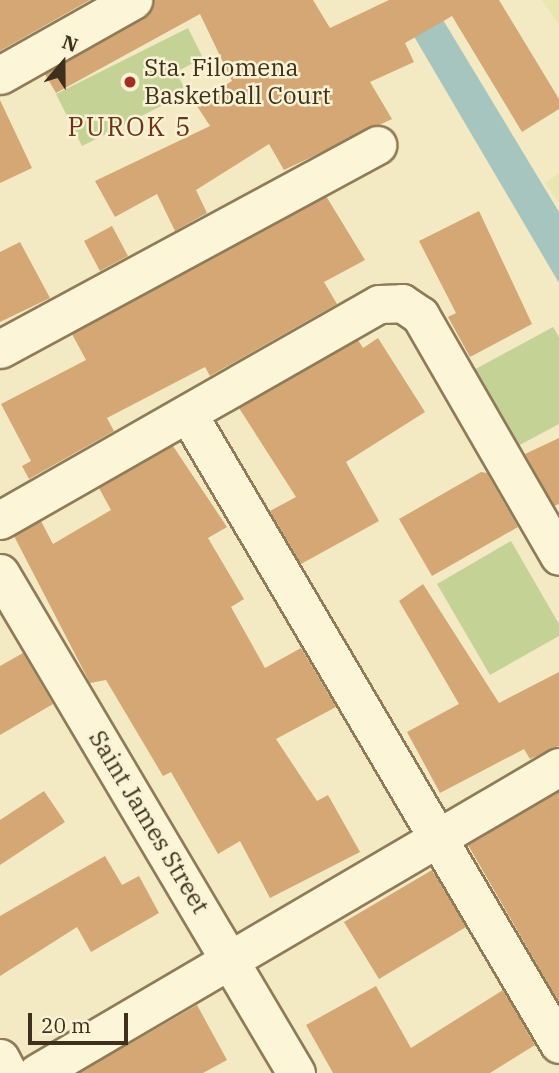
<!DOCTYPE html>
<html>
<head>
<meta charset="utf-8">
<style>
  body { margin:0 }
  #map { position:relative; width:559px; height:1073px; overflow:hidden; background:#f3eac3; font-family:"IBM Plex Serif",serif }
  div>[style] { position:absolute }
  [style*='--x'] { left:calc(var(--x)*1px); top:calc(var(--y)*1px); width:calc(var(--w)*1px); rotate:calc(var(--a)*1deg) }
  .farmland>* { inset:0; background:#e9e6b0 }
  .green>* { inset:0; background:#c5d296 }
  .water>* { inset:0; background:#a6c5bf }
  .building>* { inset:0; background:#d5a775 }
  .roads { filter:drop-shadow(2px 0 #8f7b57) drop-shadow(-2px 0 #8f7b57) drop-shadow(0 2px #8f7b57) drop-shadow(0 -2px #8f7b57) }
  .minor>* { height:37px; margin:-18.5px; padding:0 18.5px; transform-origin:18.5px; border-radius:18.5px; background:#fcf5d8 }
  .dots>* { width:19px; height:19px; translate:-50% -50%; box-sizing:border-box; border:4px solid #f9f2d4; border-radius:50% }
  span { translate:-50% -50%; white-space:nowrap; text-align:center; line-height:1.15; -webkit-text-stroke:5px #f9f2d4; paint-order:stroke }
  .poi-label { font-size:24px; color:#3e301d }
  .left { translate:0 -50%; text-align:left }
  .street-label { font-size:24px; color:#3e301d }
  .neighbourhood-label { font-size:26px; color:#6f3418; letter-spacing:2px }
  .north { position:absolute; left:28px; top:28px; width:70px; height:70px; -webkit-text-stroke:5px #f9f2d4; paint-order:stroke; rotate:20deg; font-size:19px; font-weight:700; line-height:28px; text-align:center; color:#3e301d }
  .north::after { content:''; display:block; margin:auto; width:24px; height:32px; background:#3e301d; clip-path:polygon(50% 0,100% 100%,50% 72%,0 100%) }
  .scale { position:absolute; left:28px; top:1013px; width:100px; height:32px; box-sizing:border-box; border:4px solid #3e301d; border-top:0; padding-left:9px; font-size:21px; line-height:24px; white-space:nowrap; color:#3e301d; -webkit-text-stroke:5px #f9f2d4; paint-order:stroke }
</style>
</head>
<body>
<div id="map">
  <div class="farmland">
    <i style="clip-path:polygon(542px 0,559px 0,559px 25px)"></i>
    <i style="clip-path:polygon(559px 173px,559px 203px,545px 183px)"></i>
  </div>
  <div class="green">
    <i style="clip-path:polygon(188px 28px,203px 58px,176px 72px,187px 93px,82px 146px,56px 94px)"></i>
    <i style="clip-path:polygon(553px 327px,559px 337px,559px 424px,503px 454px,461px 377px)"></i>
    <i style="clip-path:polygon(511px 541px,559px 624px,559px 636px,490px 675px,437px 584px)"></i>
  </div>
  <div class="water">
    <i style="clip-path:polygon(431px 0,559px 212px,559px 283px,409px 28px)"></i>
  </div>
  <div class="building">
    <i style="clip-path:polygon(0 0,90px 0,0 51px)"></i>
    <i style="clip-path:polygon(154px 0,313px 0,330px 28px,389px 0,499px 0,559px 99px,559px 109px,522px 132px,452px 16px,405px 43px,414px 62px,370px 82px,392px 119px,284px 170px,269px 144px,196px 190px,207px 213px,175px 231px,157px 194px,115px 217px,95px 181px,210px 126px,195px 103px,232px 81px,200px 14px,56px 93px,45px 74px,143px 18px)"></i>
    <i style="clip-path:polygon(0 100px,32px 168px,0 183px)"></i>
    <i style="clip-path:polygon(326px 196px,365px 260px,324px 282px,337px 304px,210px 376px,205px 367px,107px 418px,114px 431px,29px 479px,22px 466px,31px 461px,1px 404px,86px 360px,72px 334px)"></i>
    <i style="clip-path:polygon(479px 211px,532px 324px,470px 357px,448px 317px,456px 313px,419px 241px)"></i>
    <i style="clip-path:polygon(112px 226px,128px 256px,100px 271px,84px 241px)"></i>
    <i style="clip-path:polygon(20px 242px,50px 298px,0 322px,0 252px)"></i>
    <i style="clip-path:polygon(378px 338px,425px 412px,346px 462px,379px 521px,301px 564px,270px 511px,296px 497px,239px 408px,358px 340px,363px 348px)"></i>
    <i style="clip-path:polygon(559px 438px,559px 504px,554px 506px,525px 454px)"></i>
    <i style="clip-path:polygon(173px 446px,227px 527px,208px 538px,244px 599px,231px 607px,265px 668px,301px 648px,336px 707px,276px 739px,317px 801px,328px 795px,360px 852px,270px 898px,240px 841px,218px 854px,171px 772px,163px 776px,106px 680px,90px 683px,14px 536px,41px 521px,53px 544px,111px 510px,99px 488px)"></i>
    <i style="clip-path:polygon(481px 472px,487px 473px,518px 527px,432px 576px,399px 519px)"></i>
    <i style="clip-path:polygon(423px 584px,499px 703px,559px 672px,559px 746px,530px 759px,524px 749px,440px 793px,407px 732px,459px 704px,399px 601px)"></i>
    <i style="clip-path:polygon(23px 653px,53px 704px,0 735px,0 666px)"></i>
    <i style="clip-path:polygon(44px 791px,65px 822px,0 865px,0 820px)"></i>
    <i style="clip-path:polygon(559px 791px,559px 1000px,558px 1001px,468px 845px)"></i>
    <i style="clip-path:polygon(105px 856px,122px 885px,139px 876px,159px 913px,91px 952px,77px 927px,0 976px,0 916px)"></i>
    <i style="clip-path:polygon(432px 870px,466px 927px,379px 979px,344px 922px)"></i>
    <i style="clip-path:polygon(376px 986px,411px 1048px,503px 990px,535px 1045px,490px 1073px,333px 1073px,306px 1025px)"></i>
    <i style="clip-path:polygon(197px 1005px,227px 1060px,203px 1073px,79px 1073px)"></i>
  </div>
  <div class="roads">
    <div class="minor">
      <i style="--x:0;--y:75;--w:153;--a:-29.4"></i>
      <i style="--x:0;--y:349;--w:429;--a:-28.4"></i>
      <i style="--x:188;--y:414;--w:731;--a:59.51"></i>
      <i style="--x:0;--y:520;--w:436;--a:-29.7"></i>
      <i style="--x:379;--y:304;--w:23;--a:-2"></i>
      <i style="--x:402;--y:303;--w:22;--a:34"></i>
      <i style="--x:420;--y:315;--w:278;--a:60"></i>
      <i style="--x:0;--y:573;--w:581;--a:59.37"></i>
      <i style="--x:0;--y:1058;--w:17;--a:62"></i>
      <i style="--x:37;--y:1073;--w:605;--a:-30.38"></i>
    </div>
  </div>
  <div class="dots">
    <i style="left:130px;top:82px;background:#a52e21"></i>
  </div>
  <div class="poi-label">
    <span class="left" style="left:144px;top:82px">Sta. Filomena<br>Basketball Court</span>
  </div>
  <div class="street-label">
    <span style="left:149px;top:822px;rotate:59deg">Saint James Street</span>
  </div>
  <div class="neighbourhood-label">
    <span style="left:130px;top:127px">PUROK 5</span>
  </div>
  <div class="north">N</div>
  <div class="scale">20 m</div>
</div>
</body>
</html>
